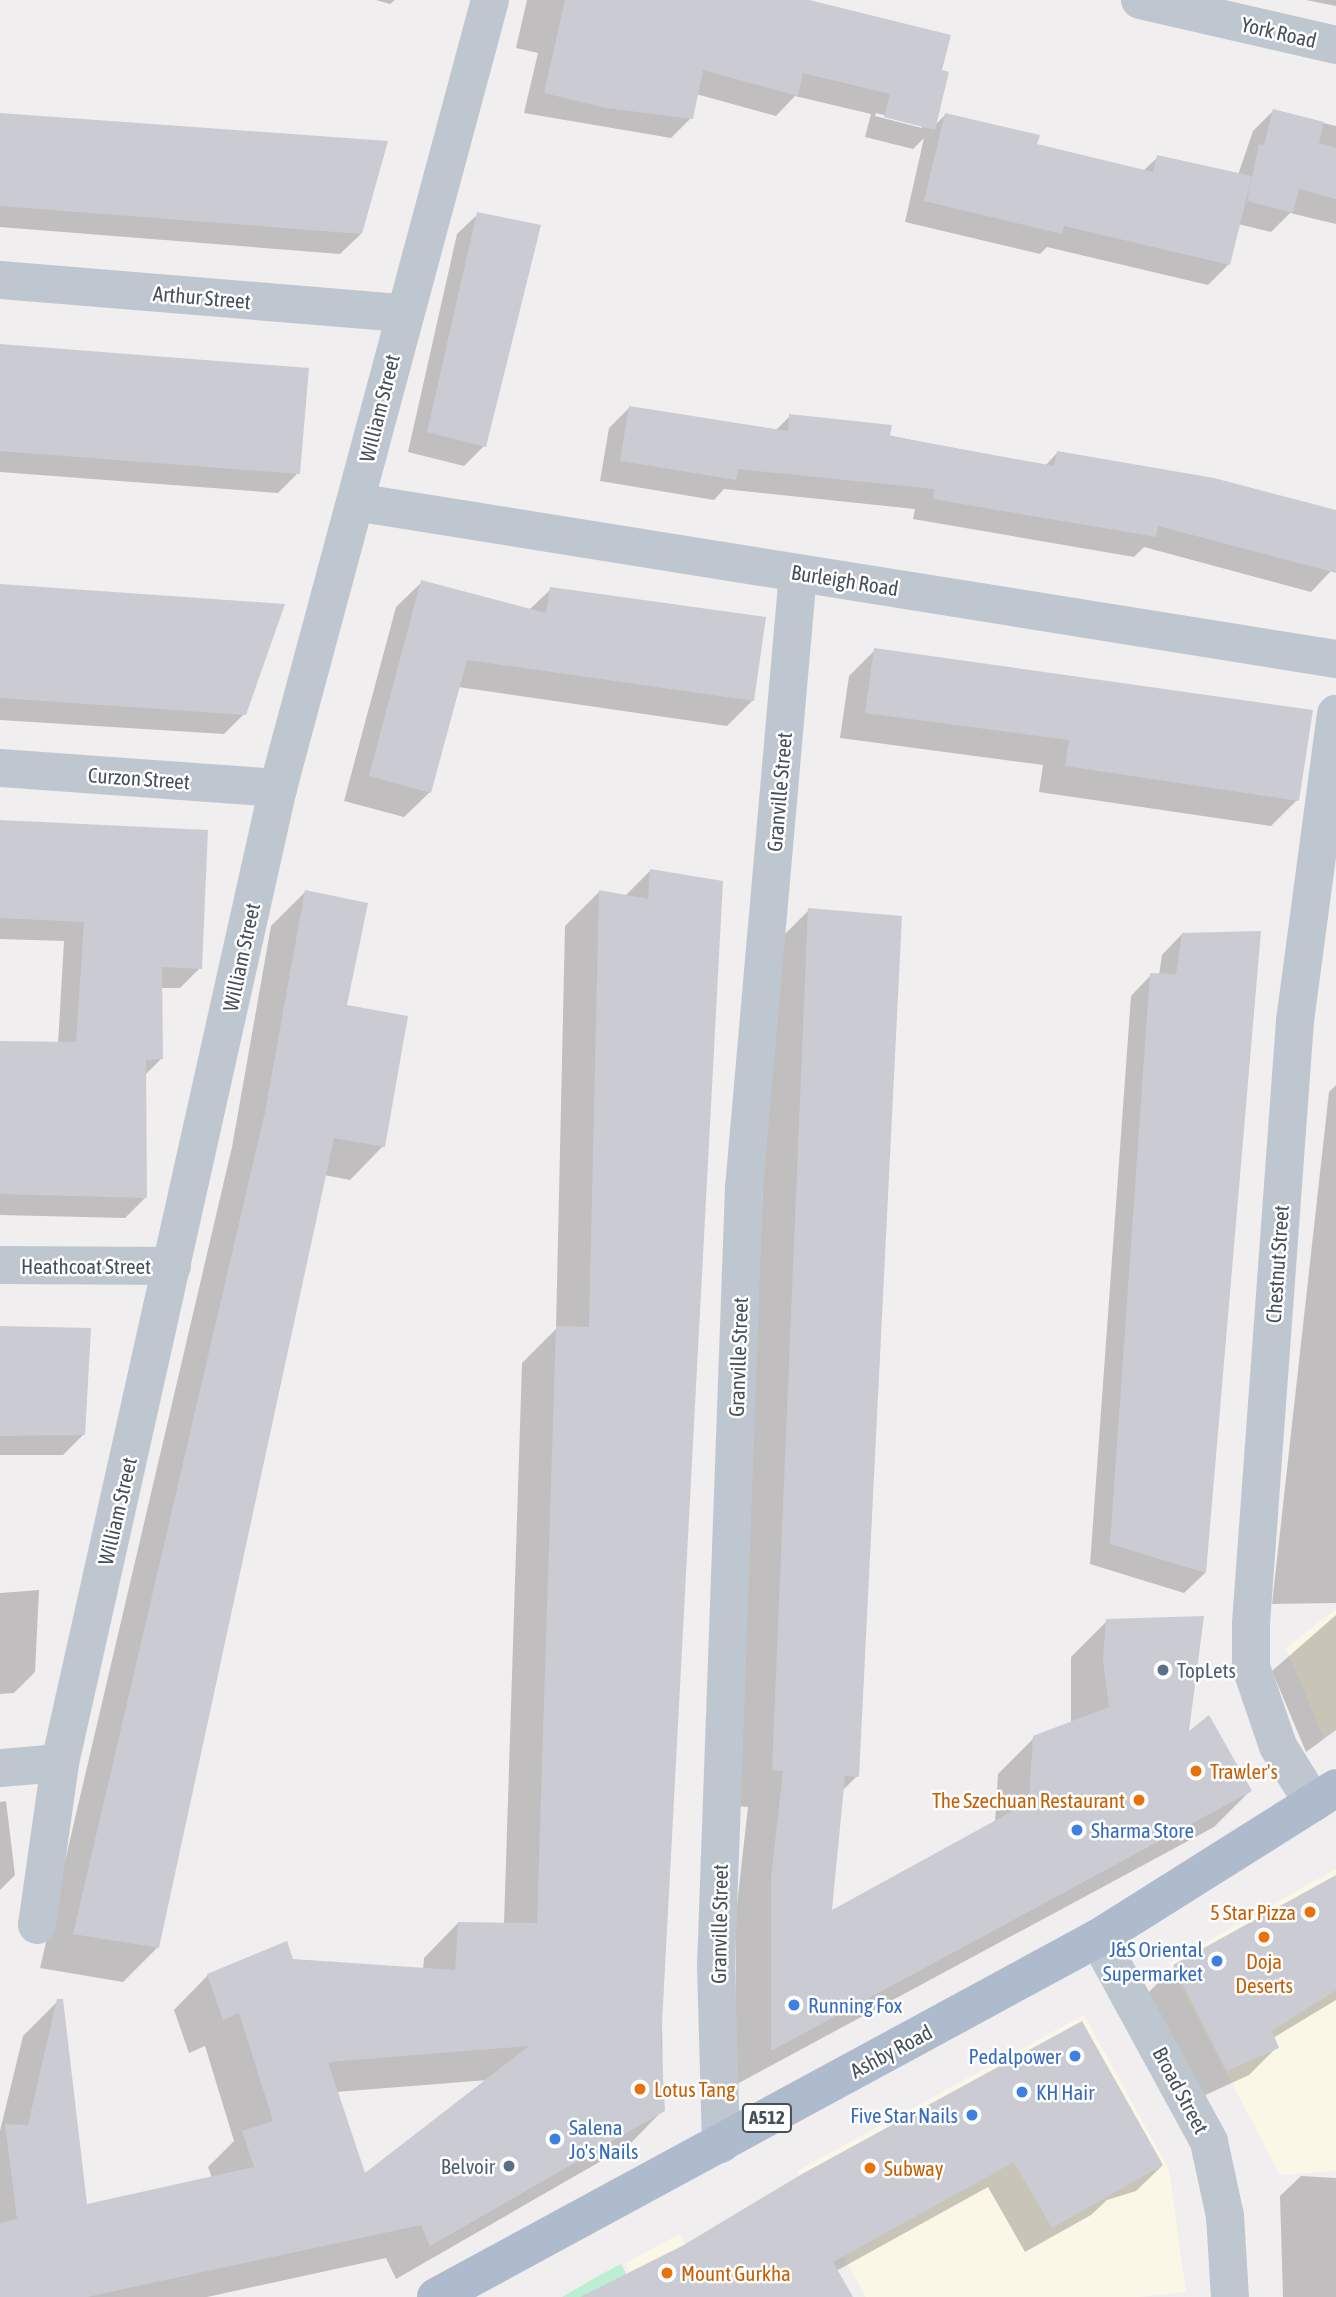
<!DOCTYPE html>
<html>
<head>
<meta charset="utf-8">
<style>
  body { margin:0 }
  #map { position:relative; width:1336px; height:2297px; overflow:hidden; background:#f0eeee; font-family:"Asap Condensed",sans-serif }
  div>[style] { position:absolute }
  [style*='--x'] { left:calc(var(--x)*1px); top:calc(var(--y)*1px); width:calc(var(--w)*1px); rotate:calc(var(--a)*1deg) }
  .commercial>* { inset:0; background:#fbf7e7 }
  .green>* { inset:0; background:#bceed3 }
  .shadow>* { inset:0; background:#0003 }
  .building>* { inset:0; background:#cbccd3 }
  .minor>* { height:38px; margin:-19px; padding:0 19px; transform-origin:19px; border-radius:19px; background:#bec7d0 }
  .primary>* { height:38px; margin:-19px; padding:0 19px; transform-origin:19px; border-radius:19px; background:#aebbcd }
  .dots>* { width:19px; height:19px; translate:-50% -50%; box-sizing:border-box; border:4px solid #fff; border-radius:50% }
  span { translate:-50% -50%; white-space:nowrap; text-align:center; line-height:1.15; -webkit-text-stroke:5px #fff; paint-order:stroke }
  .shield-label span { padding:2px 5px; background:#fff; border:2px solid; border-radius:5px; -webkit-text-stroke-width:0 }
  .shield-label { font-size:19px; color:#46505b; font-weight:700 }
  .street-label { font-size:21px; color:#46505b }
  .service-label { font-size:21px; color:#4e5e75 }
  .left { translate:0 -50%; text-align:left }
  .right { translate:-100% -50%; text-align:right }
  .food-label { font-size:21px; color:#c56008 }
  .shop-label { font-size:21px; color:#366cbe }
</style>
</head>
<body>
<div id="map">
  <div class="commercial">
    <i style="clip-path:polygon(1336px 1609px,1336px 1730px,1324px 1739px,1286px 1648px)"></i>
    <i style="clip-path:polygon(1336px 1869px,1336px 2171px,1280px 2175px,1169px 1963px)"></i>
    <i style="clip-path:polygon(1084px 2015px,1169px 2170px,1186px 2292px,1138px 2297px,866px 2297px,797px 2171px)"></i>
    <i style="clip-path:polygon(680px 2234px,712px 2297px,641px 2297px,625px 2263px)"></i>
  </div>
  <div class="green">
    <i style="clip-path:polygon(621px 2264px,638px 2297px,562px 2297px,600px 2275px)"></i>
  </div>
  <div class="shadow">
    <i style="clip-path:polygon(376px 0,395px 0,390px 4px)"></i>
    <i style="clip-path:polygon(evenodd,527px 0,801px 0,940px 72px,934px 126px,945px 115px,1035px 145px,1143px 171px,1158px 157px,1238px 175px,1253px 131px,1273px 111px,1336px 126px,1336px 224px,1290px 213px,1271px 232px,1238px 224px,1228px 265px,1208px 285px,1047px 247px,1040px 254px,905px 222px,924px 138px,913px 149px,865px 137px,871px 114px,795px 96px,776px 116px,696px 94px,691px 118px,671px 138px,524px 113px,538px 53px,516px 48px,527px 0,876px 113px,922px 125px,922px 128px,875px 116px,876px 113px)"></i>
    <i style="clip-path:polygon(1306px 0,1336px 0,1336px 6px)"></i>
    <i style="clip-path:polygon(0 115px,361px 234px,340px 254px,0 227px)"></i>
    <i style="clip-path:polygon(478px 214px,484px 446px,464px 466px,408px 452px,457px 234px)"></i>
    <i style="clip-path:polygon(0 346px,298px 473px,278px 493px,0 472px)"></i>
    <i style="clip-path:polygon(629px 408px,775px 431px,790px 416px,1045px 466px,1057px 453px,1336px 512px,1336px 554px,1331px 571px,1311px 592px,1144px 547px,1134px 557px,913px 519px,915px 509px,724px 489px,714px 500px,600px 481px,609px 428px)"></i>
    <i style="clip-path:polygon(422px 582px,529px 610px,551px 589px,753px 700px,727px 726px,458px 687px,430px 792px,404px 817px,344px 801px,396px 607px)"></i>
    <i style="clip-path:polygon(0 586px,244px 714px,224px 734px,0 720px)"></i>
    <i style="clip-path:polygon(875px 650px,1297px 800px,1271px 826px,1039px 792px,1043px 765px,840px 738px,849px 676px)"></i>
    <i style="clip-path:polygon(0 822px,200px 968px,180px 988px,160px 988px,161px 1059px,144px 1076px,145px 1198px,125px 1218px,0 1215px,0 1043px,58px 1044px,64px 941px,0 939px)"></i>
    <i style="clip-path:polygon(evenodd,650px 871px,663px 2110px,629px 2145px,396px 2279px,386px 2258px,207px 2297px,0 2297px,0 2131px,23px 2036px,58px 2001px,86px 2206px,212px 2178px,208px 2167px,234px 2141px,205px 2046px,189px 2053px,174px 2010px,208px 1975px,292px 1961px,423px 1970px,424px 1958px,458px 1923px,504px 1924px,522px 1363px,556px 1329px,565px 926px,599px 892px,625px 896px,650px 871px,488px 2080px,365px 2176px,336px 2092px,488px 2080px)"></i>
    <i style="clip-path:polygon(305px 892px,345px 1007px,383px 1146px,350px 1180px,324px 1175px,157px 1948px,123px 1982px,40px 1968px,232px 1147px,271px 926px)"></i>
    <i style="clip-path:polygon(809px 910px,857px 1776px,842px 1791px,830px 1913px,995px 1823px,998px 1774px,1034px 1738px,1071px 1724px,1071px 1657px,1107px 1621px,1187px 1735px,1250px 1791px,1214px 1827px,735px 2085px,736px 1914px,748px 1807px,737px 1806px,773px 946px)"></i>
    <i style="clip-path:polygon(1259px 933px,1205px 1573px,1184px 1593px,1090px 1564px,1131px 996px,1151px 975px,1159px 975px,1162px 955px,1182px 934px)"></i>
    <i style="clip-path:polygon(1336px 1085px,1336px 1603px,1272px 1604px,1329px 1092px)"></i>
    <i style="clip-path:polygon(0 1328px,83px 1435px,63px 1455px,0 1455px)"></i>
    <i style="clip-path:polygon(39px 1590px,35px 1672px,14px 1693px,0 1694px,0 1593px)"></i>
    <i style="clip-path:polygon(1336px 1615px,1336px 1730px,1306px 1752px,1272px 1671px)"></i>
    <i style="clip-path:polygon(6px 1801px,15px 1875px,0 1890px,0 1802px)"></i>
    <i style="clip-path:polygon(1336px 1877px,1336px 2000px,1273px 2038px,1277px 2047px,1249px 2075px,1199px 2098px,1146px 1995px,1175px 1966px)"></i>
    <i style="clip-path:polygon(1081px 2024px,1162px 2166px,1136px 2191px,1107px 2200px,1091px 2215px,1025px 2252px,988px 2187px,836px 2271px,851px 2297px,605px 2297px,683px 2247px)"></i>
    <i style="clip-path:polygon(1301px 2176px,1336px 2178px,1336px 2297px,1283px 2297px,1280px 2196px)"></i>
  </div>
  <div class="building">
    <i style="clip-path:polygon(565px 0,809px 0,951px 35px,942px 70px,949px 72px,935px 130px,884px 117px,890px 94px,803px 73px,798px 96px,703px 70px,693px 119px,606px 108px,544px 93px)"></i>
    <i style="clip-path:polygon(1273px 109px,1324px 122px,1319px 143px,1336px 148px,1336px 199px,1299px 189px,1293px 213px,1247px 201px,1259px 144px,1264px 145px)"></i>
    <i style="clip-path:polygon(0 113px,388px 141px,362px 234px,0 206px)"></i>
    <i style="clip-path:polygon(945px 113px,1040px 135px,1037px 144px,1153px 172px,1157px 155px,1252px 176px,1230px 265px,1064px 226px,1062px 234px,924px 201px)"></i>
    <i style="clip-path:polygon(477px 212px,541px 225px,486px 447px,427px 432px)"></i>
    <i style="clip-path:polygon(0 344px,309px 368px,300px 474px,0 451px)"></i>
    <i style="clip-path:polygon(629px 406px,788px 431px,789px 414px,892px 425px,890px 436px,1054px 466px,1057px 451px,1214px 478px,1336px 510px,1336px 573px,1158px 526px,1156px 537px,933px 499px,934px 489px,738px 469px,736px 480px,620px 461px)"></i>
    <i style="clip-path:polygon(421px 580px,546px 613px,550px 587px,766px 617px,754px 701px,467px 660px,431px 793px,369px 776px)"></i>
    <i style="clip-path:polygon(0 584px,285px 604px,246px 715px,0 698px)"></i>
    <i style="clip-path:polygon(874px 648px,1313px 710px,1299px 801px,1065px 766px,1069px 740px,865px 713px)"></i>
    <i style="clip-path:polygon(0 820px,208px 830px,202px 969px,162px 967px,163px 1059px,146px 1060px,147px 1198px,0 1194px,0 1041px,76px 1042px,84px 922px,0 918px)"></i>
    <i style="clip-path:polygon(evenodd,650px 869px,723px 881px,661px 2043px,665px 2111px,430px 2246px,421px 2225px,87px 2297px,0 2297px,0 2223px,17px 2219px,5px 2124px,28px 2125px,57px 1999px,63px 1999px,87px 2204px,254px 2167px,242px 2131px,273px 2121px,239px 2013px,223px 2020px,207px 1974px,287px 1941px,293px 1959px,455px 1970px,458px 1922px,537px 1923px,556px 1326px,589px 1327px,599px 890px,648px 899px,650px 869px,529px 2046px,365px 2173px,328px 2062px,529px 2046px)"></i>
    <i style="clip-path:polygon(305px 890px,368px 903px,347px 1005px,408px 1016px,385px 1147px,334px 1138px,159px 1948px,73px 1934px,265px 1112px)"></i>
    <i style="clip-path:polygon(808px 908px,902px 916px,859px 1777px,845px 1776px,832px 1910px,1029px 1802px,1033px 1736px,1109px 1707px,1103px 1660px,1106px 1619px,1204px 1616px,1189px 1731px,1209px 1715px,1252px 1791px,771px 2051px,771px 1877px,783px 1771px,772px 1770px)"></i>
    <i style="clip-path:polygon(1261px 931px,1206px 1573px,1110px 1544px,1150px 973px,1176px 974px,1182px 933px)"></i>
    <i style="clip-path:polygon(0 1326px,91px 1328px,85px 1435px,0 1436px)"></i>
    <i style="clip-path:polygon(1336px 1875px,1336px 1990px,1272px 2031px,1279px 2048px,1227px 2071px,1173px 1965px)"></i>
    <i style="clip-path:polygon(1082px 2021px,1163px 2165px,1052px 2228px,1014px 2162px,833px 2262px,853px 2297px,580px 2297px,682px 2246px,802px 2174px)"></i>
  </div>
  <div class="minor">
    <i style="--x:1140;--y:0;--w:201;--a:12.9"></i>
    <i style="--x:0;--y:280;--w:404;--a:4.7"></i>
    <i style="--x:355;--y:502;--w:993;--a:9.09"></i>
    <i style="--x:0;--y:768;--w:279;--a:4.1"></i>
    <i style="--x:0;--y:1265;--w:172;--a:0.3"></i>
    <i style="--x:0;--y:1768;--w:60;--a:-4.8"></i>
    <i style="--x:1313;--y:1803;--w:67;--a:-121.6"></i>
    <i style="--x:1278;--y:1746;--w:83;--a:-108.9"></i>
    <i style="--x:1251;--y:1667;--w:44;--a:-90"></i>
    <i style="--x:1251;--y:1623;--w:604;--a:-85.82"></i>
    <i style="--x:1295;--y:1021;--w:310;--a:-82.4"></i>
    <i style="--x:37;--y:1925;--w:164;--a:-81.9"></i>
    <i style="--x:60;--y:1763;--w:999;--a:-77.4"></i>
    <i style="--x:278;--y:788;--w:816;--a:-74.94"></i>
    <i style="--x:1098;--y:1938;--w:232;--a:61.4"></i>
    <i style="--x:1209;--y:2142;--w:76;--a:77.8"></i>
    <i style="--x:1225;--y:2216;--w:81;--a:86.5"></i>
    <i style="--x:721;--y:2144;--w:178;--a:-91.6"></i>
    <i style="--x:716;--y:1966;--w:779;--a:-87.94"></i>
    <i style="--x:744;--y:1188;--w:617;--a:-84.98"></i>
  </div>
  <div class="primary">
    <i style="--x:436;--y:2297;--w:753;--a:-28.47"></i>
    <i style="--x:1098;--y:1938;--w:281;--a:-32.2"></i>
  </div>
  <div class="dots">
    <i style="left:1163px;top:1670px;background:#5c6f8a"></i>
    <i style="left:1196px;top:1771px;background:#e8710a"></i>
    <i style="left:1139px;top:1800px;background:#e8710a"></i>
    <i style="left:1077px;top:1830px;background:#3f7fe0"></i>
    <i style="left:1310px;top:1912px;background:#e8710a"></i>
    <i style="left:1264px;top:1937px;background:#e8710a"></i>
    <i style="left:1217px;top:1961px;background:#3f7fe0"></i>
    <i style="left:794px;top:2005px;background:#3f7fe0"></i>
    <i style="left:1075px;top:2056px;background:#3f7fe0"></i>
    <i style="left:640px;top:2089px;background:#e8710a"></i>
    <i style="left:1022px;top:2092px;background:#3f7fe0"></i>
    <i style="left:972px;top:2115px;background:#3f7fe0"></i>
    <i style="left:555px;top:2139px;background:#3f7fe0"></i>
    <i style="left:509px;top:2166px;background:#5c6f8a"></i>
    <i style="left:870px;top:2168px;background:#e8710a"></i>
    <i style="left:667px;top:2273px;background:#e8710a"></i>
  </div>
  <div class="shield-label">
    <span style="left:767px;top:2118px">A512</span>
  </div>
  <div class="street-label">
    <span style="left:1279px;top:32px;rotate:13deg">York Road</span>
    <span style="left:202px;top:297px;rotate:5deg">Arthur Street</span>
    <span style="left:379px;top:408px;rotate:-76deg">William Street</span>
    <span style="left:845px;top:580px;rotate:9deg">Burleigh Road</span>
    <span style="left:139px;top:778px;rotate:4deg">Curzon Street</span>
    <span style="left:779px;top:792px;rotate:-85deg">Granville Street</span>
    <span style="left:241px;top:957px;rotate:-78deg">William Street</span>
    <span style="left:1277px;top:1264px;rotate:-86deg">Chestnut Street</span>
    <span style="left:86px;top:1266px">Heathcoat Street</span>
    <span style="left:738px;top:1357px;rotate:-88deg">Granville Street</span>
    <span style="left:117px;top:1511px;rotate:-77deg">William Street</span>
    <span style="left:719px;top:1924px;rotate:-89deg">Granville Street</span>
    <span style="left:891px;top:2051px;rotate:-28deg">Ashby Road</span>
    <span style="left:1181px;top:2090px;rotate:62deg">Broad Street</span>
  </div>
  <div class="service-label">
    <span class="left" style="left:1177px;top:1670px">TopLets</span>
    <span class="right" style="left:495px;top:2166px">Belvoir</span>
  </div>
  <div class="food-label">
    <span class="left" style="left:1210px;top:1771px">Trawler's</span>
    <span class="right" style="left:1125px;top:1800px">The Szechuan Restaurant</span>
    <span class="right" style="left:1296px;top:1912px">5 Star Pizza</span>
    <span style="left:1264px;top:1973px">Doja<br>Deserts</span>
    <span class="left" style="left:654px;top:2089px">Lotus Tang</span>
    <span class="left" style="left:884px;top:2168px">Subway</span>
    <span class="left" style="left:681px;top:2273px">Mount Gurkha</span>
  </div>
  <div class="shop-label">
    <span class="left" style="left:1091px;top:1830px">Sharma Store</span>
    <span class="right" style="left:1203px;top:1961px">J&amp;S Oriental<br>Supermarket</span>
    <span class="left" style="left:808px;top:2005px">Running Fox</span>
    <span class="right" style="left:1061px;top:2056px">Pedalpower</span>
    <span class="left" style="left:1036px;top:2092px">KH Hair</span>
    <span class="right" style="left:958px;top:2115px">Five Star Nails</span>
    <span class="left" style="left:569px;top:2139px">Salena<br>Jo's Nails</span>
  </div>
</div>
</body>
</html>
